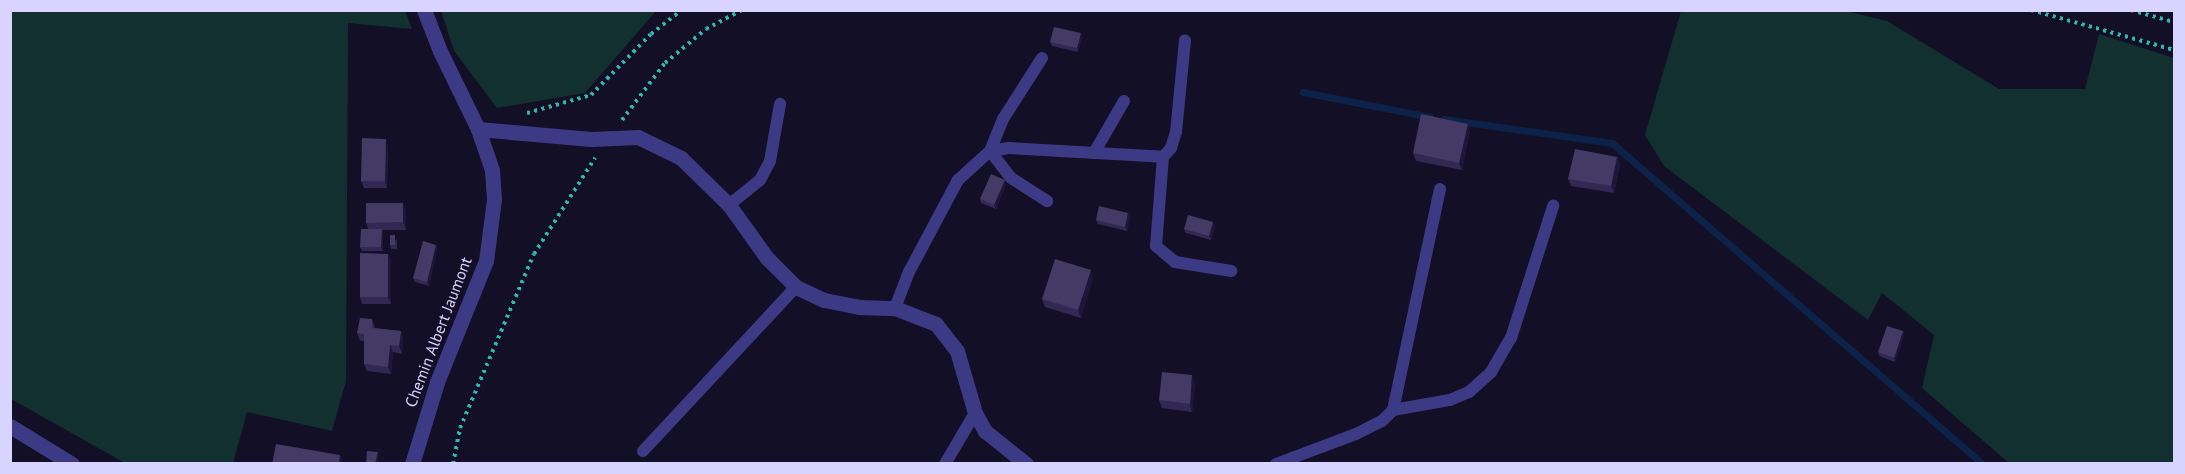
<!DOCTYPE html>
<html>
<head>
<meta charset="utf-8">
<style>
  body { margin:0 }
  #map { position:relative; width:2185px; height:474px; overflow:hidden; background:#130f26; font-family:"PT Sans",sans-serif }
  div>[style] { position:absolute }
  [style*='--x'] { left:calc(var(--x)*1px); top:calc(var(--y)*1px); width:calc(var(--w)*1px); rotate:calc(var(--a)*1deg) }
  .green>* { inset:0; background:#12302f }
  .stream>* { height:7px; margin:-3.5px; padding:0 3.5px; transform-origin:3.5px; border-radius:3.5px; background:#0c2248 }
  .path>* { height:4px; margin-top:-2px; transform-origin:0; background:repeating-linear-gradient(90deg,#2fb8b0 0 3px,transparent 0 7.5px) }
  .lane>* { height:12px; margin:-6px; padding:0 6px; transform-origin:6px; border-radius:6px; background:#3d3a85 }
  .street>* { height:15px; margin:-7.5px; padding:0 7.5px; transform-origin:7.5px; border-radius:7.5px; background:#3d3a85 }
  .wall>* { inset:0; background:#312854 }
  .shaded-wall>* { inset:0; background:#1d163a }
  .building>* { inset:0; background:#433a66 }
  span { translate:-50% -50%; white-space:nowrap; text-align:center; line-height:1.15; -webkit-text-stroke:5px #130f26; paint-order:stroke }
  .street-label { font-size:16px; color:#d9d4ff }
  .frame { position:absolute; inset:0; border:12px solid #d9d4ff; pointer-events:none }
</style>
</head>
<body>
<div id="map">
  <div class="green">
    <i style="clip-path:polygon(11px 10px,405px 11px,412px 29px,348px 23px,346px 381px,332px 431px,247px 412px,233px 463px,125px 463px,11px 399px)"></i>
    <i style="clip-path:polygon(441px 11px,441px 10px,656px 11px,585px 93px,497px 108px,454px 51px)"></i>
    <i style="clip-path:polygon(1681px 11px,1846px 11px,1887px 21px,1999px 89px,2085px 89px,2099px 34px,2174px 58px,2174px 463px,2009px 463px,1922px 388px,1934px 335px,1882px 293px,1868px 320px,1664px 166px,1645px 135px)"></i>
  </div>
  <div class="stream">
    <i style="--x:1303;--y:92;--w:129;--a:11.1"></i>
    <i style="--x:1444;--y:119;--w:170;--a:8.1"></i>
    <i style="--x:1612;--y:143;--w:491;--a:40.9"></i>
  </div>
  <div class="path">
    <i style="--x:2031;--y:10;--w:148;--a:15.6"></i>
    <i style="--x:2131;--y:10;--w:45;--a:15.6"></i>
    <i style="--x:527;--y:113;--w:66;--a:-15.7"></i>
    <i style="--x:591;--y:95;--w:86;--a:-45.5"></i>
    <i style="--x:651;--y:34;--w:39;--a:-38"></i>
    <i style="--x:622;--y:120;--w:71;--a:-53"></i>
    <i style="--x:665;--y:63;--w:53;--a:-39.7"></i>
    <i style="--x:706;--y:29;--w:40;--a:-28"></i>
    <i style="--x:453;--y:464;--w:37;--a:-79"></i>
    <i style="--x:460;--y:428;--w:189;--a:-67"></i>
    <i style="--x:534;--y:254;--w:114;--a:-57.6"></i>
  </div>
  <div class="lane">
    <i style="--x:1042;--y:58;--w:72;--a:122.6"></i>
    <i style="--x:1003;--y:119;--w:35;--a:112"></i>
    <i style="--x:990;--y:151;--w:34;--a:52"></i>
    <i style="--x:1011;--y:178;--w:43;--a:32.6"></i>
    <i style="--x:1094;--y:153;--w:60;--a:-60"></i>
    <i style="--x:1163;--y:157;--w:89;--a:94.5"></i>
    <i style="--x:1156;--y:246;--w:25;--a:40"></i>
    <i style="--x:1175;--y:262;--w:57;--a:9.1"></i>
    <i style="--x:1440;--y:189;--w:226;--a:102"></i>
    <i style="--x:1393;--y:410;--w:58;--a:-10"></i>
    <i style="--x:1450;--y:400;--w:21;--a:-23"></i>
    <i style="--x:1469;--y:392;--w:30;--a:-42"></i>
    <i style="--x:1491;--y:372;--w:39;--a:-60"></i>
    <i style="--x:1511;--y:338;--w:139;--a:-72.3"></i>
    <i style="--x:729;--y:205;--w:40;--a:-39"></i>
    <i style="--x:760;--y:180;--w:21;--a:-62"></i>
    <i style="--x:770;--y:161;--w:58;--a:-80"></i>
    <i style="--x:895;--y:308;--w:39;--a:-69"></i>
    <i style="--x:909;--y:272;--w:104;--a:-62"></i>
    <i style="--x:958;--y:180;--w:43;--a:-42.2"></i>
    <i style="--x:990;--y:151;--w:19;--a:-9"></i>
    <i style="--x:1009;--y:148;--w:154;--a:3.3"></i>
    <i style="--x:1163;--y:157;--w:12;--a:-48"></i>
    <i style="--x:1171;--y:148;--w:17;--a:-73"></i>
    <i style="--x:1176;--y:132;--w:92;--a:-84.4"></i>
    <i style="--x:643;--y:451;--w:224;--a:-47"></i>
    <i style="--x:945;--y:464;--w:59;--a:-59.5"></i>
    <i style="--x:1276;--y:464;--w:85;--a:-20.6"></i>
    <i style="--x:1356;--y:434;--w:29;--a:-27"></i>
    <i style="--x:1382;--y:421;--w:16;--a:-45"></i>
  </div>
  <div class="street">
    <i style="--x:478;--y:129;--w:113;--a:5.1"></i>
    <i style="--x:591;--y:139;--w:47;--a:-2.4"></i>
    <i style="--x:638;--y:137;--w:48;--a:26"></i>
    <i style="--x:681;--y:158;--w:67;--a:44.4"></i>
    <i style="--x:729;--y:205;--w:65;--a:54.4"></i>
    <i style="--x:767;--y:258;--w:41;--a:45"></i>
    <i style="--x:796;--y:287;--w:31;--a:25"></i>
    <i style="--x:824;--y:300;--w:36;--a:11"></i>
    <i style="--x:859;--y:307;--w:36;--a:2"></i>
    <i style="--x:895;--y:308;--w:44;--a:21.3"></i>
    <i style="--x:936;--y:324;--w:34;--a:52"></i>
    <i style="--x:957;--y:351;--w:65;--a:73.8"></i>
    <i style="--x:975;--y:413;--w:21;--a:61"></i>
    <i style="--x:985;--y:431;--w:53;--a:38.8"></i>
    <i style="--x:10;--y:426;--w:73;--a:31.5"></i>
    <i style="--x:412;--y:464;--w:86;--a:-73"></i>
    <i style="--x:437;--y:382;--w:131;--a:-68"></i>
    <i style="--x:486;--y:261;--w:63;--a:-82.6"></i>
    <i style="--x:494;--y:199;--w:29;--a:-94"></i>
    <i style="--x:492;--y:170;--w:43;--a:-108.9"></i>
    <i style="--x:478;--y:129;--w:87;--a:-116"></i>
    <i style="--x:440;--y:51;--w:44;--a:-111.3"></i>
  </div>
  <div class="wall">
    <i style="clip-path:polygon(1082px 37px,1078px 52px,1052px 46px,1050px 42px)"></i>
    <i style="clip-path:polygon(1470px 131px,1462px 170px,1416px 161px,1413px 153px)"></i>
    <i style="clip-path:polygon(388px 146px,387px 188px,364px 188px,361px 181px)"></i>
    <i style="clip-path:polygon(1617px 157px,1620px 165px,1614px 193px,1571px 186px,1568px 179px)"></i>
    <i style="clip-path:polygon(1006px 184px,996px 209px,981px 203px,980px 199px)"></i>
    <i style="clip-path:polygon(406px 210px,406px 230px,382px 230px,383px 233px,383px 251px,362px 251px,360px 247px,368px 229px,366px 223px)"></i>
    <i style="clip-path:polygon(1130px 217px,1127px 231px,1098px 224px,1096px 220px)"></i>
    <i style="clip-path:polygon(1213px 222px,1215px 226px,1211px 240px,1186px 233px,1184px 229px)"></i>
    <i style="clip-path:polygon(397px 239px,397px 249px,391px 249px,390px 245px)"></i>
    <i style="clip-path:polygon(436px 245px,437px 249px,429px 286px,415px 282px,413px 278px)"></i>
    <i style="clip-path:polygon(388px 254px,391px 261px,391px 304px,362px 304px,360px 297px)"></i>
    <i style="clip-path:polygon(1093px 278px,1081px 318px,1045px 307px,1042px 299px)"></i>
    <i style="clip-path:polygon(372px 319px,375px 328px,401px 331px,403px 339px,402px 354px,393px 352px,391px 374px,367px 371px,364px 364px,364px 341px,360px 341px,357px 333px)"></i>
    <i style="clip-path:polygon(1903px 331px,1904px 335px,1895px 362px,1879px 356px,1878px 352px)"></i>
    <i style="clip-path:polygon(1195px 383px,1192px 412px,1162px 408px,1159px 400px)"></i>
  </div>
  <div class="shaded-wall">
    <i style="clip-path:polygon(1081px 33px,1082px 37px,1078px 52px,1077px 48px)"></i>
    <i style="clip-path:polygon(1468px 124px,1470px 131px,1462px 170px,1459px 163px)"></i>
    <i style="clip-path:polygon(386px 139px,388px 146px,387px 188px,385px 181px)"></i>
    <i style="clip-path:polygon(1617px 157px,1620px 165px,1614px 193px,1611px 186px)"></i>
    <i style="clip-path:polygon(1005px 180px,1006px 184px,996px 209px,994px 205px)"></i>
    <i style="clip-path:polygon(403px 203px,406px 210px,406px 230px,403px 222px)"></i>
    <i style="clip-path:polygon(1128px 213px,1130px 217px,1127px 231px,1125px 227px)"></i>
    <i style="clip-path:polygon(1213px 222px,1215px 226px,1211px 240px,1209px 236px)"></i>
    <i style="clip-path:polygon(382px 229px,383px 233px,383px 251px,381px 247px)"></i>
    <i style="clip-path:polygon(436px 245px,437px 249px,429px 286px,427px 282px)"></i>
    <i style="clip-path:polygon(388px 254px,391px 261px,391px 304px,388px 297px)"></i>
    <i style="clip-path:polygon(1091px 270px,1093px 278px,1081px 318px,1078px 310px)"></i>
    <i style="clip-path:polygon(401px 331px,403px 339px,402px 354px,399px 346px)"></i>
    <i style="clip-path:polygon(1903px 331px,1904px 335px,1895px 362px,1894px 358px)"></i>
    <i style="clip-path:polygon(390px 345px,393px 352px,391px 374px,388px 367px)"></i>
    <i style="clip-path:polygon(1192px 375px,1195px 383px,1192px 412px,1190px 404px)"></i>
    <i style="clip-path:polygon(378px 452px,379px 456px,378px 464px,375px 464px)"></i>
    <i style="clip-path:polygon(340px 455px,343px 463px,343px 464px,339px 464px)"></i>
  </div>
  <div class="building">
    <i style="clip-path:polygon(1054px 27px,1081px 33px,1077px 48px,1050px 42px)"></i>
    <i style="clip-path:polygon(1421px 114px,1468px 124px,1459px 163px,1413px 153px)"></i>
    <i style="clip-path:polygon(362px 138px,386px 139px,385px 181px,361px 181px)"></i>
    <i style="clip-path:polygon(1575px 149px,1617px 157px,1611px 186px,1568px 179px)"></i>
    <i style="clip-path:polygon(991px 174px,1005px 180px,994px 205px,980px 199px)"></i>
    <i style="clip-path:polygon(366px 203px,403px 203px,403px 222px,366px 223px)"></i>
    <i style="clip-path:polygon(1099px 206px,1128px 213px,1125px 227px,1096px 220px)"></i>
    <i style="clip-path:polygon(1188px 215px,1213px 222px,1209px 236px,1184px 229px)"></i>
    <i style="clip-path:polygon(361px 229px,382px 229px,381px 247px,360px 247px)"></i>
    <i style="clip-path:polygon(390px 235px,395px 235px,395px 245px,390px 245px)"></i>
    <i style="clip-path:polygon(423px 241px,436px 245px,427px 282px,413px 278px)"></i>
    <i style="clip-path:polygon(360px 253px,388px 254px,388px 297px,360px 297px)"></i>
    <i style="clip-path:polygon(1055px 259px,1091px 270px,1078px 310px,1042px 299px)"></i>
    <i style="clip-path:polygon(360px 318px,372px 319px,372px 328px,401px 331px,399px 346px,390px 345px,388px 367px,364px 364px,364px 334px,357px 333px)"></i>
    <i style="clip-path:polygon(1887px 326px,1903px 331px,1894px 358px,1878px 352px)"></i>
    <i style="clip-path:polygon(1162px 372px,1192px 375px,1190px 404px,1159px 400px)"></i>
    <i style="clip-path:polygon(276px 444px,340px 455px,339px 464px,272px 464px)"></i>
    <i style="clip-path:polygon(367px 451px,378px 452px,375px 464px,366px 464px)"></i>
  </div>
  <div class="street-label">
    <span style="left:438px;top:332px;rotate:-69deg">Chemin Albert Jaumont</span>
  </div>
  <div class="frame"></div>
</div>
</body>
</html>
